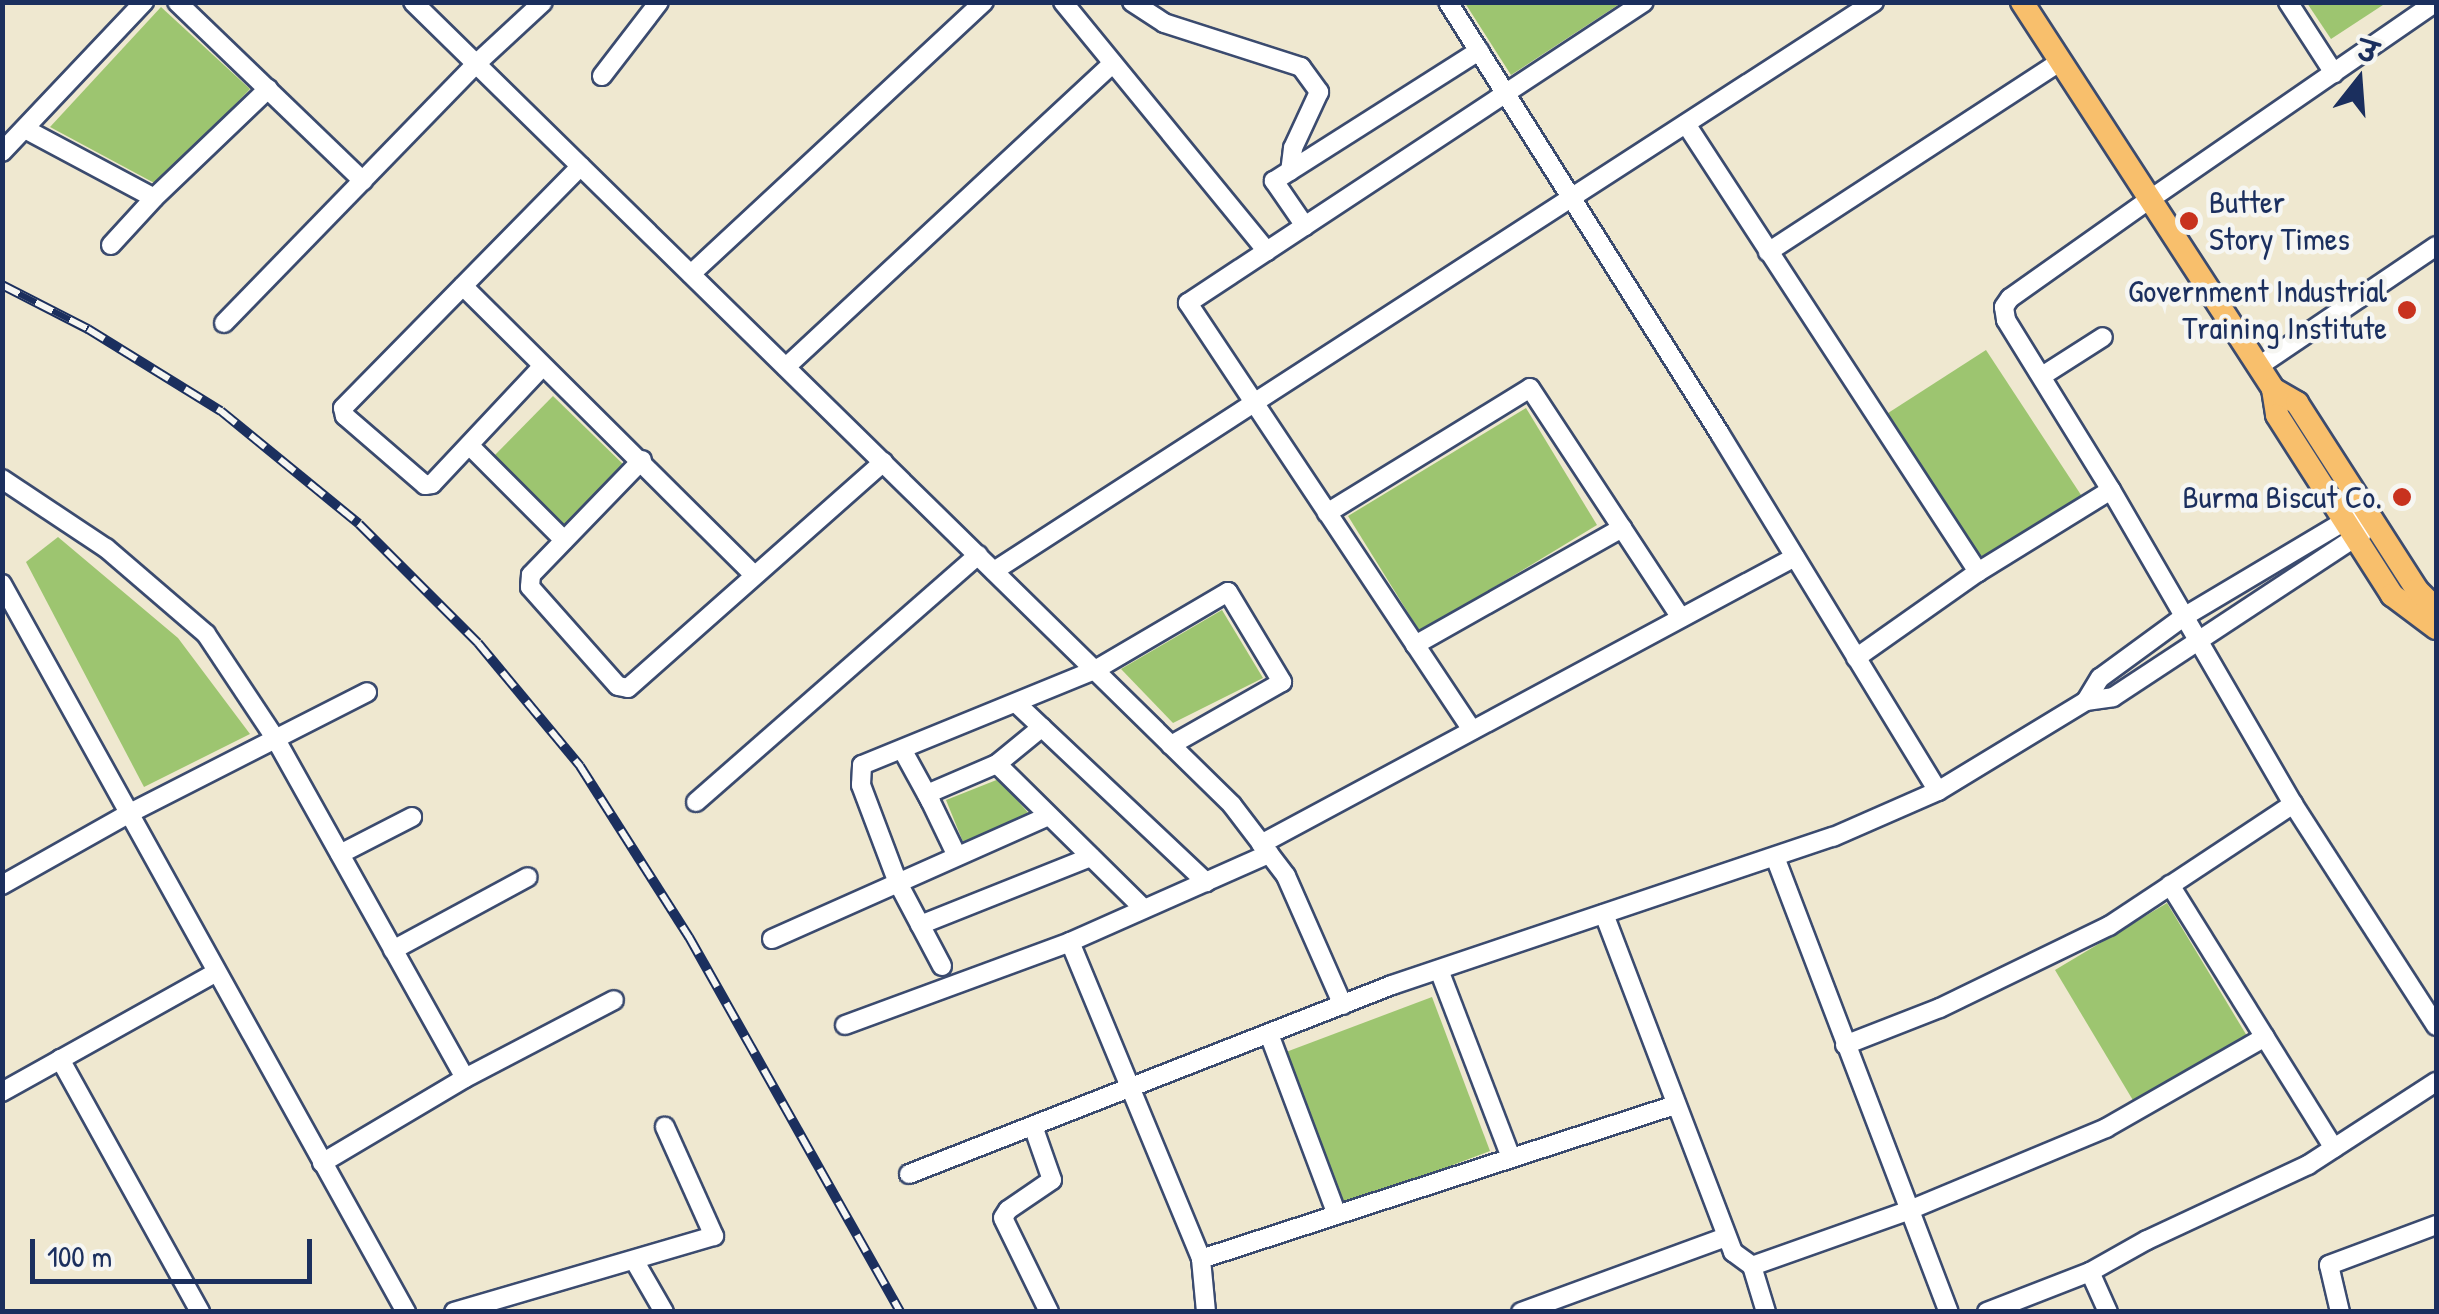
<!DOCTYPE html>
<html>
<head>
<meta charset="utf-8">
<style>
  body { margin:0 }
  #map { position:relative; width:2439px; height:1314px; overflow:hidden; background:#efe8d0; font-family:"Patrick Hand","Playpen Sans Deva",sans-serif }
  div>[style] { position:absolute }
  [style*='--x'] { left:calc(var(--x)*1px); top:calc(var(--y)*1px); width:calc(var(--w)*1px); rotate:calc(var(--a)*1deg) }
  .green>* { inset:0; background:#9dc570 }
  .roads { filter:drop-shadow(2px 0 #3b4b6f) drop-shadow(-2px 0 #3b4b6f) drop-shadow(0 2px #3b4b6f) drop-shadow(0 -2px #3b4b6f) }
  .minor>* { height:18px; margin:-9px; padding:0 9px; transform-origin:9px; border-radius:9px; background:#fff }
  .major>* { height:22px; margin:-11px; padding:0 11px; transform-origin:11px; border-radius:11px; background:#f8bf6c }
  .rail>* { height:10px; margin-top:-5px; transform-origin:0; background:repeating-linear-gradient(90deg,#f6f6f2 0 19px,#1b2f5e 0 38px); box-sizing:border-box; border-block:2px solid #1b2f5e }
  .dots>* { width:28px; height:28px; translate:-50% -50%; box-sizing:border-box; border:5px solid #f6f6f2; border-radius:50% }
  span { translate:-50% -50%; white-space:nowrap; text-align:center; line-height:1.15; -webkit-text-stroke:9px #f6f6f2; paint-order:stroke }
  .poi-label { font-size:32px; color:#1b2f5e }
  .left { translate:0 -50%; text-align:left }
  .right { translate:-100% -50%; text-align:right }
  .frame { position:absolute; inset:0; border:5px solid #1b2f5e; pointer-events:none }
  .north { position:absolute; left:2309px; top:30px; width:100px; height:100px; -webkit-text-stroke:8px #f6f6f2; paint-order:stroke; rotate:17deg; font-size:28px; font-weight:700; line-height:40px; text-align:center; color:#1b2f5e }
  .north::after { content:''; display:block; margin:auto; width:35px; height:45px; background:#1b2f5e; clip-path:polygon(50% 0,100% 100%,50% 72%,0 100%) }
  .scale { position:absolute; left:30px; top:1239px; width:282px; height:45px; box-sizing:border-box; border:5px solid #1b2f5e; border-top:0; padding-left:12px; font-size:30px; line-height:35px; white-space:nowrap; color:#1b2f5e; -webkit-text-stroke:8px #f6f6f2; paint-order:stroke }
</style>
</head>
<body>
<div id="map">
  <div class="green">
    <i style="clip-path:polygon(1465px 3px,1621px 3px,1511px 75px)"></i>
    <i style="clip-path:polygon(2307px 3px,2386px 3px,2331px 39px)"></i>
    <i style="clip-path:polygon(161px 7px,250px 89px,158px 185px,50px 127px)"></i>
    <i style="clip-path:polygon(1986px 350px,2085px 501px,1983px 566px,1885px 415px)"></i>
    <i style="clip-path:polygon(553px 396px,627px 468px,565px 531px,491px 459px)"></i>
    <i style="clip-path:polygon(1526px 408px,1597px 525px,1420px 632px,1348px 516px)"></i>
    <i style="clip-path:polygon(58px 537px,178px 638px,250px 734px,144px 787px,26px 562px)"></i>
    <i style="clip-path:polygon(1222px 610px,1263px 678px,1173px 723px,1121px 669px)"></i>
    <i style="clip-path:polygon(999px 779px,1031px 816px,963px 842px,946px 800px)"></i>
    <i style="clip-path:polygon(2167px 903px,2247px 1036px,2134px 1102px,2055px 970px)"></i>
    <i style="clip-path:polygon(1432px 997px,1490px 1151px,1344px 1206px,1286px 1052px)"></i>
  </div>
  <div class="roads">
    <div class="minor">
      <i style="--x:177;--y:2;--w:258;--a:43.9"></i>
      <i style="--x:413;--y:2;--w:1147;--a:44.43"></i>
      <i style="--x:1232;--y:805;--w:89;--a:52.7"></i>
      <i style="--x:1286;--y:876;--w:141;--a:66.2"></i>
      <i style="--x:1063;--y:2;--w:322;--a:50.7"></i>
      <i style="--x:1132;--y:2;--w:38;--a:33"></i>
      <i style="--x:1164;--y:23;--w:144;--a:17.8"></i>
      <i style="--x:1301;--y:67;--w:31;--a:54"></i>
      <i style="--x:1319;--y:92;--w:62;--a:114.9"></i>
      <i style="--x:1293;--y:148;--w:23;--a:97"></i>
      <i style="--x:1448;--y:2;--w:510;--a:57.8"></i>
      <i style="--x:1720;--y:434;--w:418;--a:58.6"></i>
      <i style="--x:2288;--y:2;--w:85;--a:57.1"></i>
      <i style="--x:2436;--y:2;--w:347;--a:145.4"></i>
      <i style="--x:2150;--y:199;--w:171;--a:144.7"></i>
      <i style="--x:2010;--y:298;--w:11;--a:124"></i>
      <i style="--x:2004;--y:307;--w:13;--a:81"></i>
      <i style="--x:2006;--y:320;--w:200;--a:58.3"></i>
      <i style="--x:2111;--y:490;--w:363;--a:59.9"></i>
      <i style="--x:2293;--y:804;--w:264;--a:57.2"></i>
      <i style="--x:602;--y:76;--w:93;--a:-52.4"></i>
      <i style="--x:1686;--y:124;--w:535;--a:56.9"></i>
      <i style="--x:25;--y:129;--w:146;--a:28.1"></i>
      <i style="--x:154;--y:198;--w:158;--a:-43.7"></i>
      <i style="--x:2;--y:152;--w:207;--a:-46.6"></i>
      <i style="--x:1305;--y:226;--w:55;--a:-124.6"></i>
      <i style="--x:1274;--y:181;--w:243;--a:-32.4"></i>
      <i style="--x:111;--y:245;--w:64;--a:-47.5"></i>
      <i style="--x:1768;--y:252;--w:350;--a:-33.1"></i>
      <i style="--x:691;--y:274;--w:400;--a:-42.9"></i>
      <i style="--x:463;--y:286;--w:409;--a:44.8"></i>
      <i style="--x:224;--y:323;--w:361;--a:-45.8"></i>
      <i style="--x:476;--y:64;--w:91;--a:-42.8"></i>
      <i style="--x:2259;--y:366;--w:214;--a:-34.1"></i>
      <i style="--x:786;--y:367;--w:446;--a:-42.9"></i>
      <i style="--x:541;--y:368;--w:159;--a:133.2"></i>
      <i style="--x:432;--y:484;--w:7;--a:172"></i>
      <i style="--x:425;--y:485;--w:106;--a:-139.2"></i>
      <i style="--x:345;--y:416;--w:8;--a:-104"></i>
      <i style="--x:343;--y:408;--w:339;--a:-45.5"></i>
      <i style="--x:2042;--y:376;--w:72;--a:-32.6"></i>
      <i style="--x:470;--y:446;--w:133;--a:45"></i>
      <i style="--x:642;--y:460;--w:160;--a:134"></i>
      <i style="--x:531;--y:575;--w:12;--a:95"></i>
      <i style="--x:530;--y:587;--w:132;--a:48.4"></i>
      <i style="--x:618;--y:686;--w:10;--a:11"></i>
      <i style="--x:628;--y:688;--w:341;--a:-41.5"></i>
      <i style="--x:2;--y:479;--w:125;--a:33.6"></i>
      <i style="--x:106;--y:548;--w:132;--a:40.7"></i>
      <i style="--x:206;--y:634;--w:125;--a:56.4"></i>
      <i style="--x:275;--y:738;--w:389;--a:60.8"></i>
      <i style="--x:1327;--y:513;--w:238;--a:-31.6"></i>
      <i style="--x:1530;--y:388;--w:275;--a:56.7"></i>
      <i style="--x:994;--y:571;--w:1048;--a:-32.89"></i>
      <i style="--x:2;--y:584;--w:833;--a:60.97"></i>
      <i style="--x:1415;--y:645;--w:238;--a:-29.5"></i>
      <i style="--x:1856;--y:658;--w:149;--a:-35.2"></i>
      <i style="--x:1978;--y:572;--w:156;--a:-31.7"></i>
      <i style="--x:2086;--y:701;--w:27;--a:-59"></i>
      <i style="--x:2100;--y:678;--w:102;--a:-36.2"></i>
      <i style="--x:2182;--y:618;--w:190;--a:-30.8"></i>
      <i style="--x:2345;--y:521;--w:11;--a:0"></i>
      <i style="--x:1017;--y:704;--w:260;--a:43.3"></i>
      <i style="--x:1472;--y:730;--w:513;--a:-123.63"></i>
      <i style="--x:1188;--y:303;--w:546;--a:-33.43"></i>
      <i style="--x:903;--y:751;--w:58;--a:61.2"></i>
      <i style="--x:997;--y:764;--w:206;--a:44.6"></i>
      <i style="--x:696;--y:802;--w:375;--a:-41.2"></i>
      <i style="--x:1261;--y:844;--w:606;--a:-28.26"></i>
      <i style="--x:340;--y:854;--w:81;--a:-27.2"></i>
      <i style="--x:957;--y:856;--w:69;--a:-115.8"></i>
      <i style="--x:927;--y:794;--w:76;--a:-23.2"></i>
      <i style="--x:997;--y:764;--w:58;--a:-39.4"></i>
      <i style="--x:1775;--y:857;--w:487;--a:69.1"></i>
      <i style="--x:2;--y:885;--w:147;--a:-29.4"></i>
      <i style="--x:130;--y:813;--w:266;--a:-27"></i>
      <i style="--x:2170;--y:885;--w:310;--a:58.1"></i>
      <i style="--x:1604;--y:914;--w:362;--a:69.1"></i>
      <i style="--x:1733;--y:1252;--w:24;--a:36"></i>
      <i style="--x:1752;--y:1266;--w:48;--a:73.1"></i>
      <i style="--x:920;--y:925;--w:184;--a:-21.7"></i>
      <i style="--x:772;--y:939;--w:302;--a:-24"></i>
      <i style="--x:1070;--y:942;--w:343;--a:67.5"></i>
      <i style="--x:1201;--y:1259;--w:53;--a:84.6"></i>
      <i style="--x:393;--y:950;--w:153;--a:-28.4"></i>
      <i style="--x:942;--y:966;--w:94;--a:-117.9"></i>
      <i style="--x:898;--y:883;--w:105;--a:-110.7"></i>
      <i style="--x:861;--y:785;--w:20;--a:-87"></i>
      <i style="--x:862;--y:765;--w:252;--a:-22.2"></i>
      <i style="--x:1095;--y:670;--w:154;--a:-30.4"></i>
      <i style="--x:1228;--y:592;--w:105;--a:59"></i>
      <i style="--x:1282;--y:682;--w:128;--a:150.4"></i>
      <i style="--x:1439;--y:970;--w:201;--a:69"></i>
      <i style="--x:845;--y:1025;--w:240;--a:-20.2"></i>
      <i style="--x:1070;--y:942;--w:218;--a:-23.9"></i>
      <i style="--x:1269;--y:1034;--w:193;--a:69.4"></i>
      <i style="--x:1845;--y:1045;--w:102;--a:-21.3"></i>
      <i style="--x:1940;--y:1008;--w:188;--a:-25.9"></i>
      <i style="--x:2109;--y:926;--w:221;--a:-33.5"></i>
      <i style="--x:60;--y:1059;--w:289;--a:61"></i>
      <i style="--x:2;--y:1092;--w:246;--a:-29.2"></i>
      <i style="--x:1033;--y:1126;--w:57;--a:70.6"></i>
      <i style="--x:1052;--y:1180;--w:53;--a:145.7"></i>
      <i style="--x:1008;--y:1210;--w:9;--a:122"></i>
      <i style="--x:1003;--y:1218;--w:105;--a:63.9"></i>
      <i style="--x:322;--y:1163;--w:166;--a:-30.7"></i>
      <i style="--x:465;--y:1078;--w:168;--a:-27.6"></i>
      <i style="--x:909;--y:1174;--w:519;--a:-21.37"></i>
      <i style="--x:1392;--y:985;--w:465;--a:-18.6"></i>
      <i style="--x:1833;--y:837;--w:115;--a:-23.7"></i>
      <i style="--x:1938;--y:791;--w:173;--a:-31.3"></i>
      <i style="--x:2086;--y:701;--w:27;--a:-8"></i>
      <i style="--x:2113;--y:697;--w:300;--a:-33.4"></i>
      <i style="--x:1201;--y:1259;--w:498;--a:-18"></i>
      <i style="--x:634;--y:1260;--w:60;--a:60"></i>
      <i style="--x:1752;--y:1266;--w:164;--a:-19.5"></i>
      <i style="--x:1907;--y:1211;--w:216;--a:-22.6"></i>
      <i style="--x:2106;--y:1128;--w:183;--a:-29.8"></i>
      <i style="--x:2090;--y:1272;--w:44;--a:65.8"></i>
      <i style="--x:454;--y:1312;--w:271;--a:-16.3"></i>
      <i style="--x:714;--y:1236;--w:120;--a:-114.2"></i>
      <i style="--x:1521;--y:1312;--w:218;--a:-20.1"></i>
      <i style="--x:1987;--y:1312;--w:110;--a:-21.2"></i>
      <i style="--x:2090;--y:1272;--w:65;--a:-29.3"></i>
      <i style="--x:2147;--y:1240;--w:178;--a:-25"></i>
      <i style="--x:2308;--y:1165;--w:153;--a:-33"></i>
      <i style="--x:2340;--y:1312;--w:48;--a:-103.2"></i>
      <i style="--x:2329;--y:1265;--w:114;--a:-20.5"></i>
    </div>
    <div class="major">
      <i style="--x:2022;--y:2;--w:461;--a:57"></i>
      <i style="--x:2273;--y:389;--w:26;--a:81"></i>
      <i style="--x:2277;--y:415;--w:214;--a:57.4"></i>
      <i style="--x:2392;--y:595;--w:55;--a:36.9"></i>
      <i style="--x:2273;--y:389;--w:28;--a:30"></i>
      <i style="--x:2297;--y:403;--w:222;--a:57.3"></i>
      <i style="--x:2417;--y:590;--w:27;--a:45"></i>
    </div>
  </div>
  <div class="rail">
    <i style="--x:2;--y:285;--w:97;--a:27.1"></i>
    <i style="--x:88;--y:329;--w:156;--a:31.7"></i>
    <i style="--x:221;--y:411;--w:178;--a:39.3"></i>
    <i style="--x:359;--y:524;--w:168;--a:45"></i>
    <i style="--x:478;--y:643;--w:160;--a:50.3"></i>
    <i style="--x:580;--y:766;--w:203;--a:57.5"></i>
    <i style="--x:689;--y:937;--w:430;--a:60.6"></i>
  </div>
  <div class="dots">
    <i style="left:2189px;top:221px;background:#c8321e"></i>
    <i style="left:2407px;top:310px;background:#c8321e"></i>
    <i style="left:2402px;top:497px;background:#c8321e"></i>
  </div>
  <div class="poi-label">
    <span class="left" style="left:2209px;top:221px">Butter<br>Story Times</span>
    <span class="right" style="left:2387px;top:310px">Government Industrial<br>Training Institute</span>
    <span class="right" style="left:2382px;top:497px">Burma Biscut Co.</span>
  </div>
  <div class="frame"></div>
  <div class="north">उ</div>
  <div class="scale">100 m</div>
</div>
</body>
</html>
